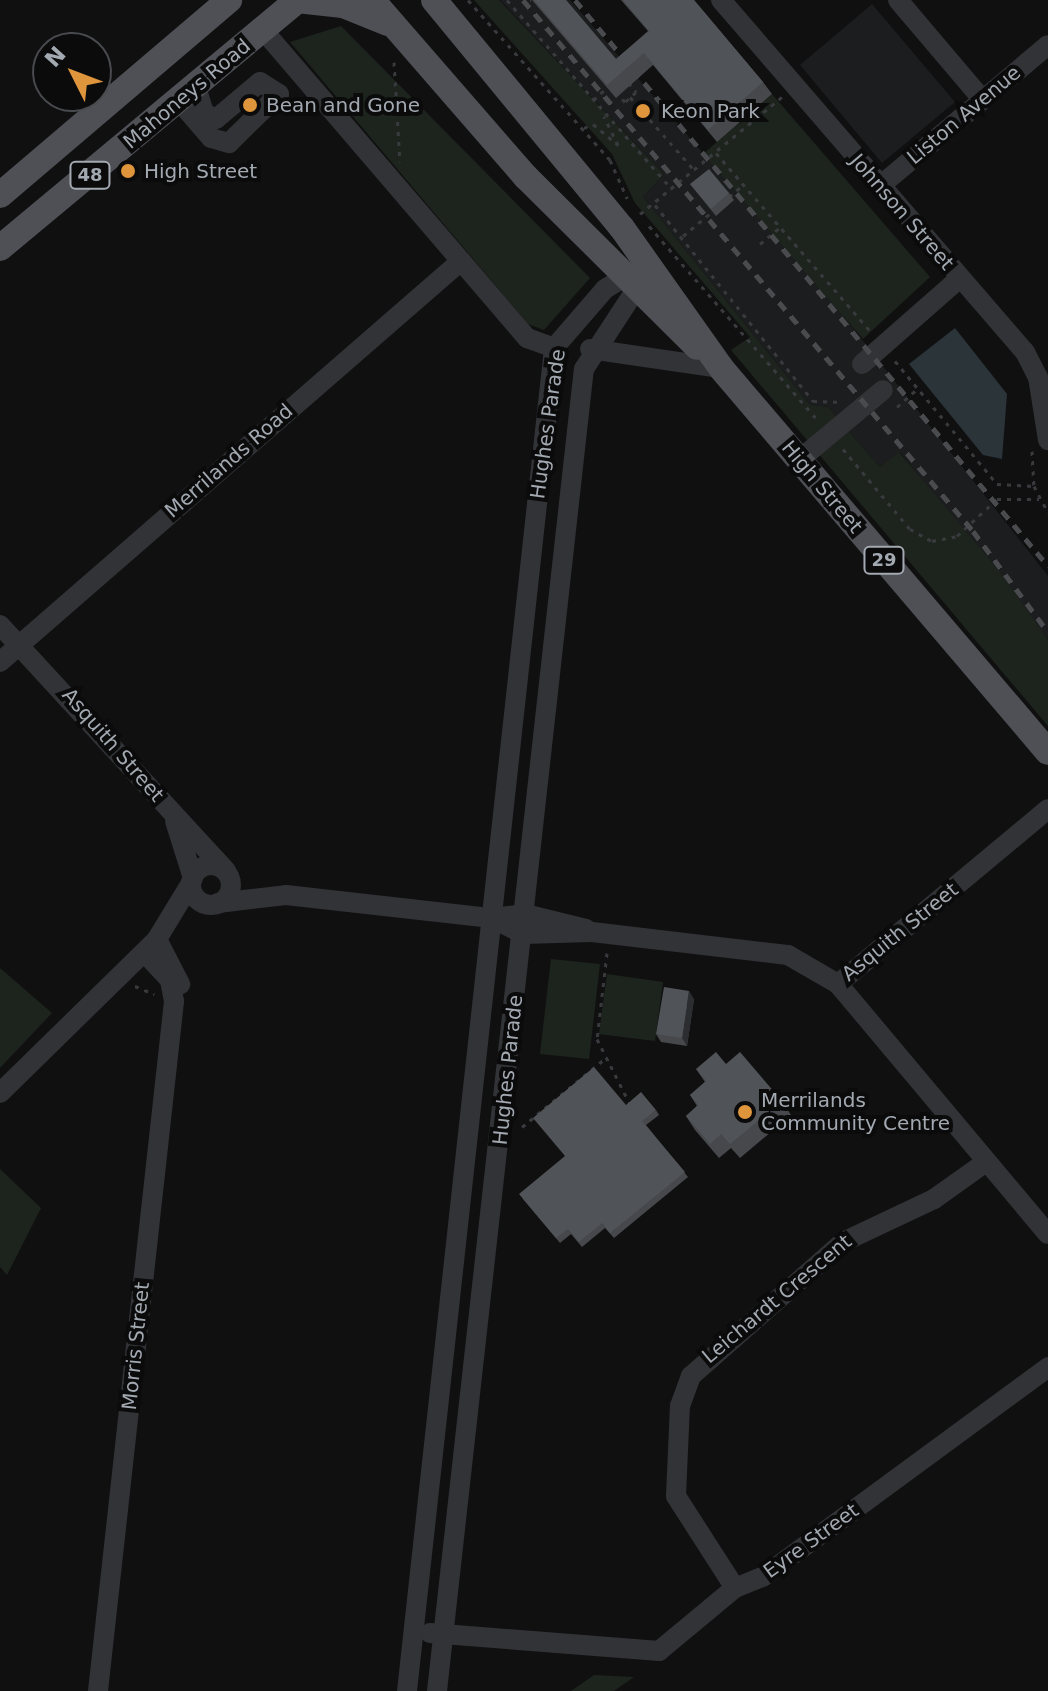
<!DOCTYPE html>
<html>
<head>
<meta charset="utf-8">
<style>
  body { margin:0 }
  #map { position:relative; width:1048px; height:1691px; overflow:hidden; background:#101011; font-family:"DejaVu Sans",sans-serif }
  div>[style] { position:absolute }
  [style*='--x'] { left:calc(var(--x)*1px); top:calc(var(--y)*1px); width:calc(var(--w)*1px); rotate:calc(var(--a)*1deg) }
  .built>* { inset:0; background:#1c1d1e }
  .green>* { inset:0; background:#1d241d }
  .water>* { inset:0; background:#2b3439 }
  .path>* { height:3px; margin-top:-1.5px; transform-origin:0; background:repeating-linear-gradient(90deg,#383a3d 0 4px,transparent 0 10px) }
  .minor>* { height:20px; margin:-10px; padding:0 10px; transform-origin:10px; border-radius:10px; background:#323336 }
  .minor>.ring { margin:-10px; padding:0; box-sizing:content-box; background:none; border:20px solid #323336; border-radius:50% }
  .major>* { height:26px; margin:-13px; padding:0 13px; transform-origin:13px; border-radius:13px; background:#4e5055 }
  .rail>* { height:5px; margin-top:-2.5px; transform-origin:0; background:repeating-linear-gradient(90deg,#494b4f 0 10px,transparent 0 18px) }
  .wall>* { inset:0; background:#46484c }
  .shaded-wall>* { inset:0; background:#2c2d30 }
  .building>* { inset:0; background:#505357 }
  .dots>* { width:22px; height:22px; translate:-50% -50%; box-sizing:border-box; border:4px solid #0b0b0c; border-radius:50% }
  span { translate:-50% -50%; white-space:nowrap; text-align:center; line-height:1.15; -webkit-text-stroke:8px #0b0b0c; paint-order:stroke }
  .shield-label span { padding:2px 6px; background:#0b0b0c; border:2px solid; border-radius:6px; -webkit-text-stroke-width:0 }
  .shield-label { font-size:18px; color:#a3a9b1; font-weight:700 }
  .street-label { font-size:20px; color:#a3a9b1 }
  .poi-label { font-size:20px; color:#a3a9b1 }
  .left { translate:0 -50%; text-align:left }
  .north { position:absolute; left:32px; top:32px; width:80px; height:80px; box-sizing:border-box; background:#0b0b0c; border:2px solid #484a4e; border-radius:50%; rotate:312deg; font-size:22px; font-weight:700; line-height:32px; text-align:center; color:#a3a9b1 }
  .north::after { content:''; display:block; margin:auto; width:28px; height:36px; background:#df953b; clip-path:polygon(50% 0,100% 100%,50% 72%,0 100%) }
</style>
</head>
<body>
<div id="map">
  <div class="built">
    <i style="clip-path:polygon(500px 0,570px 0,834px 304px,1048px 576px,1048px 640px,900px 452px,880px 467px,828px 407px,810px 405px,643px 197px,664px 174px)"></i>
    <i style="clip-path:polygon(872px 4px,955px 102px,882px 163px,800px 65px)"></i>
  </div>
  <div class="green">
    <i style="clip-path:polygon(474px 0,499px 0,664px 174px,643px 197px,810px 405px,828px 407px,880px 467px,899px 452px,1000px 572px,1048px 640px,1048px 726px,731px 350px,750px 337px,635px 203px,612px 154px)"></i>
    <i style="clip-path:polygon(341px 26px,590px 278px,544px 330px,528px 324px,290px 42px)"></i>
    <i style="clip-path:polygon(772px 94px,930px 277px,863px 339px,703px 154px)"></i>
    <i style="clip-path:polygon(551px 959px,600px 964px,589px 1059px,540px 1054px)"></i>
    <i style="clip-path:polygon(0 968px,52px 1013px,0 1068px)"></i>
    <i style="clip-path:polygon(607px 974px,663px 982px,655px 1041px,599px 1034px)"></i>
    <i style="clip-path:polygon(0 1169px,41px 1208px,7px 1275px,0 1267px)"></i>
    <i style="clip-path:polygon(594px 1675px,634px 1677px,614px 1691px,571px 1691px)"></i>
  </div>
  <div class="water">
    <i style="clip-path:polygon(955px 328px,1007px 394px,1002px 459px,983px 455px,909px 364px)"></i>
  </div>
  <div class="path">
    <i style="--x:468;--y:0;--w:214;--a:48.4"></i>
    <i style="--x:610;--y:160;--w:42;--a:65.9"></i>
    <i style="--x:507;--y:0;--w:251;--a:48.9"></i>
    <i style="--x:530;--y:0;--w:1;--a:0"></i>
    <i style="--x:394;--y:62;--w:100;--a:86.6"></i>
    <i style="--x:616;--y:67;--w:32;--a:51"></i>
    <i style="--x:636;--y:92;--w:15;--a:138"></i>
    <i style="--x:625;--y:102;--w:33;--a:-130"></i>
    <i style="--x:604;--y:77;--w:16;--a:-40"></i>
    <i style="--x:630;--y:97;--w:98;--a:48.7"></i>
    <i style="--x:593;--y:100;--w:20;--a:-41"></i>
    <i style="--x:584;--y:128;--w:10;--a:-24"></i>
    <i style="--x:593;--y:124;--w:33;--a:40"></i>
    <i style="--x:618;--y:145;--w:32;--a:-116"></i>
    <i style="--x:716;--y:153;--w:237;--a:49.1"></i>
    <i style="--x:729;--y:197;--w:20;--a:-41"></i>
    <i style="--x:655;--y:205;--w:252;--a:51.1"></i>
    <i style="--x:813;--y:401;--w:24;--a:2"></i>
    <i style="--x:640;--y:214;--w:184;--a:-39.5"></i>
    <i style="--x:649;--y:226;--w:256;--a:49"></i>
    <i style="--x:683;--y:236;--w:40;--a:-40"></i>
    <i style="--x:760;--y:244;--w:26;--a:-40"></i>
    <i style="--x:895;--y:361;--w:160;--a:50.3"></i>
    <i style="--x:997;--y:484;--w:37;--a:3"></i>
    <i style="--x:897;--y:407;--w:25;--a:-42"></i>
    <i style="--x:843;--y:449;--w:104;--a:50.1"></i>
    <i style="--x:910;--y:529;--w:25;--a:29"></i>
    <i style="--x:932;--y:541;--w:25;--a:-11"></i>
    <i style="--x:957;--y:536;--w:54;--a:-42.8"></i>
    <i style="--x:997;--y:499;--w:42;--a:0"></i>
    <i style="--x:1032;--y:451;--w:35;--a:87"></i>
    <i style="--x:1034;--y:486;--w:30;--a:62"></i>
    <i style="--x:607;--y:953;--w:87;--a:96.6"></i>
    <i style="--x:597;--y:1039;--w:73;--a:63.1"></i>
    <i style="--x:135;--y:986;--w:21;--a:23"></i>
    <i style="--x:522;--y:1127;--w:110;--a:-39.5"></i>
  </div>
  <div class="minor">
    <i style="--x:721;--y:0;--w:465;--a:49.2"></i>
    <i style="--x:1025;--y:352;--w:28;--a:63"></i>
    <i style="--x:1038;--y:377;--w:64;--a:81"></i>
    <i style="--x:898;--y:0;--w:130;--a:49.7"></i>
    <i style="--x:263;--y:30;--w:406;--a:49.4"></i>
    <i style="--x:527;--y:338;--w:29;--a:20"></i>
    <i style="--x:179;--y:101;--w:49;--a:49.1"></i>
    <i style="--x:211;--y:138;--w:19;--a:16"></i>
    <i style="--x:229;--y:143;--w:70;--a:-44.4"></i>
    <i style="--x:279;--y:94;--w:22;--a:-148"></i>
    <i style="--x:260;--y:82;--w:57;--a:139.9"></i>
    <i style="--x:216;--y:119;--w:13;--a:-153"></i>
    <i style="--x:204;--y:113;--w:27;--a:-107"></i>
    <i style="--x:880;--y:186;--w:219;--a:-40"></i>
    <i style="--x:590;--y:349;--w:132;--a:8.3"></i>
    <i style="--x:862;--y:364;--w:130;--a:-41.3"></i>
    <i style="--x:799;--y:460;--w:109;--a:-39.8"></i>
    <i style="--x:0;--y:625;--w:334;--a:47.4"></i>
    <i style="--x:0;--y:662;--w:611;--a:-41.02"></i>
    <i style="--x:175;--y:821;--w:60;--a:72.5"></i>
    <i class="ring" style="left:191px;top:865px;width:20px;height:20px"></i>
    <i style="--x:218;--y:903;--w:68;--a:-6.7"></i>
    <i style="--x:286;--y:895;--w:207;--a:6.4"></i>
    <i style="--x:492;--y:918;--w:33;--a:-7"></i>
    <i style="--x:525;--y:914;--w:63;--a:13.8"></i>
    <i style="--x:492;--y:918;--w:35;--a:27"></i>
    <i style="--x:523;--y:934;--w:69;--a:-1.7"></i>
    <i style="--x:592;--y:932;--w:197;--a:6.7"></i>
    <i style="--x:788;--y:955;--w:58;--a:30.1"></i>
    <i style="--x:838;--y:984;--w:273;--a:-39.8"></i>
    <i style="--x:157;--y:939;--w:51;--a:62.9"></i>
    <i style="--x:838;--y:984;--w:326;--a:50"></i>
    <i style="--x:0;--y:1093;--w:220;--a:-44.4"></i>
    <i style="--x:157;--y:939;--w:66;--a:-58.7"></i>
    <i style="--x:735;--y:1588;--w:109;--a:-122.7"></i>
    <i style="--x:676;--y:1496;--w:90;--a:-87.5"></i>
    <i style="--x:680;--y:1406;--w:32;--a:-70"></i>
    <i style="--x:691;--y:1376;--w:203;--a:-41.4"></i>
    <i style="--x:843;--y:1242;--w:101;--a:-25.3"></i>
    <i style="--x:934;--y:1199;--w:64;--a:-35.4"></i>
    <i style="--x:430;--y:1633;--w:230;--a:4.5"></i>
    <i style="--x:659;--y:1651;--w:99;--a:-39.7"></i>
    <i style="--x:735;--y:1588;--w:31;--a:-22"></i>
    <i style="--x:764;--y:1576;--w:353;--a:-36.3"></i>
    <i style="--x:98;--y:1691;--w:694;--a:-83.71"></i>
    <i style="--x:174;--y:1001;--w:21;--a:-101"></i>
    <i style="--x:170;--y:980;--w:38;--a:-133"></i>
    <i style="--x:407;--y:1691;--w:1351;--a:-83.75"></i>
    <i style="--x:554;--y:348;--w:78;--a:-49.2"></i>
    <i style="--x:605;--y:289;--w:34;--a:-32"></i>
    <i style="--x:437;--y:1691;--w:1330;--a:-83.66"></i>
    <i style="--x:584;--y:369;--w:110;--a:-56.9"></i>
  </div>
  <div class="major">
    <i style="--x:297;--y:0;--w:46;--a:6.2"></i>
    <i style="--x:343;--y:5;--w:48;--a:21.8"></i>
    <i style="--x:372;--y:0;--w:235;--a:49"></i>
    <i style="--x:526;--y:177;--w:241;--a:44.8"></i>
    <i style="--x:434;--y:0;--w:296;--a:50.5"></i>
    <i style="--x:622;--y:228;--w:171;--a:54.7"></i>
    <i style="--x:721;--y:368;--w:504;--a:49.58"></i>
    <i style="--x:0;--y:195;--w:301;--a:-40.4"></i>
    <i style="--x:0;--y:248;--w:388;--a:-39.8"></i>
  </div>
  <div class="rail">
    <i style="--x:523;--y:0;--w:696;--a:49.72"></i>
    <i style="--x:973;--y:531;--w:126;--a:53.4"></i>
    <i style="--x:575;--y:0;--w:738;--a:50.11"></i>
  </div>
  <div class="wall">
    <i style="clip-path:polygon(532px 0,566px 0,616px 59px,648px 31px,621px 0,694px 0,763px 82px,772px 94px,717px 142px,653px 65px,616px 98px)"></i>
    <i style="clip-path:polygon(690px 184px,729px 193px,734px 200px,716px 216px)"></i>
    <i style="clip-path:polygon(694px 999px,687px 1046px,661px 1042px,656px 1034px)"></i>
    <i style="clip-path:polygon(726px 1064px,782px 1101px,791px 1115px,740px 1158px,731px 1148px,719px 1158px,695px 1130px,686px 1116px,697px 1106px,690px 1095px,705px 1082px,696px 1069px)"></i>
    <i style="clip-path:polygon(656px 1110px,659px 1115px,646px 1125px,688px 1177px,614px 1238px,605px 1228px,582px 1247px,571px 1234px,560px 1243px,523px 1199px)"></i>
  </div>
  <div class="shaded-wall">
    <i style="clip-path:polygon(689px 991px,694px 999px,687px 1046px,682px 1038px)"></i>
  </div>
  <div class="building">
    <i style="clip-path:polygon(534px 0,566px 0,616px 59px,649px 31px,623px 0,694px 0,763px 82px,708px 130px,644px 53px,607px 85px)"></i>
    <i style="clip-path:polygon(709px 169px,729px 193px,711px 209px,690px 184px)"></i>
    <i style="clip-path:polygon(664px 987px,689px 991px,682px 1038px,656px 1034px)"></i>
    <i style="clip-path:polygon(716px 1052px,726px 1064px,740px 1052px,782px 1101px,730px 1144px,721px 1134px,710px 1144px,686px 1116px,698px 1105px,690px 1095px,706px 1081px,696px 1069px)"></i>
    <i style="clip-path:polygon(594px 1067px,626px 1105px,641px 1092px,656px 1110px,642px 1121px,685px 1172px,610px 1233px,602px 1223px,579px 1242px,568px 1229px,556px 1238px,519px 1194px,565px 1156px,533px 1118px)"></i>
  </div>
  <div class="dots">
    <i style="left:250px;top:105px;background:#df953b"></i>
    <i style="left:643px;top:111px;background:#df953b"></i>
    <i style="left:128px;top:171px;background:#df953b"></i>
    <i style="left:745px;top:1112px;background:#df953b"></i>
  </div>
  <div class="shield-label">
    <span style="left:90px;top:175px">48</span>
    <span style="left:884px;top:560px">29</span>
  </div>
  <div class="street-label">
    <span style="left:187px;top:94px;rotate:-40deg">Mahoneys Road</span>
    <span style="left:964px;top:115px;rotate:-40deg">Liston Avenue</span>
    <span style="left:902px;top:212px;rotate:49deg">Johnson Street</span>
    <span style="left:548px;top:424px;rotate:-82deg">Hughes Parade</span>
    <span style="left:229px;top:461px;rotate:-41deg">Merrilands Road</span>
    <span style="left:822px;top:487px;rotate:50deg">High Street</span>
    <span style="left:113px;top:745px;rotate:49deg">Asquith Street</span>
    <span style="left:900px;top:932px;rotate:-39deg">Asquith Street</span>
    <span style="left:508px;top:1070px;rotate:-84deg">Hughes Parade</span>
    <span style="left:777px;top:1299px;rotate:-40deg">Leichardt Crescent</span>
    <span style="left:136px;top:1346px;rotate:-84deg">Morris Street</span>
    <span style="left:811px;top:1541px;rotate:-36deg">Eyre Street</span>
  </div>
  <div class="poi-label">
    <span class="left" style="left:266px;top:105px">Bean and Gone</span>
    <span class="left" style="left:661px;top:111px">Keon Park</span>
    <span class="left" style="left:144px;top:171px">High Street</span>
    <span class="left" style="left:761px;top:1112px">Merrilands<br>Community Centre</span>
  </div>
  <div class="north">N</div>
</div>
</body>
</html>
